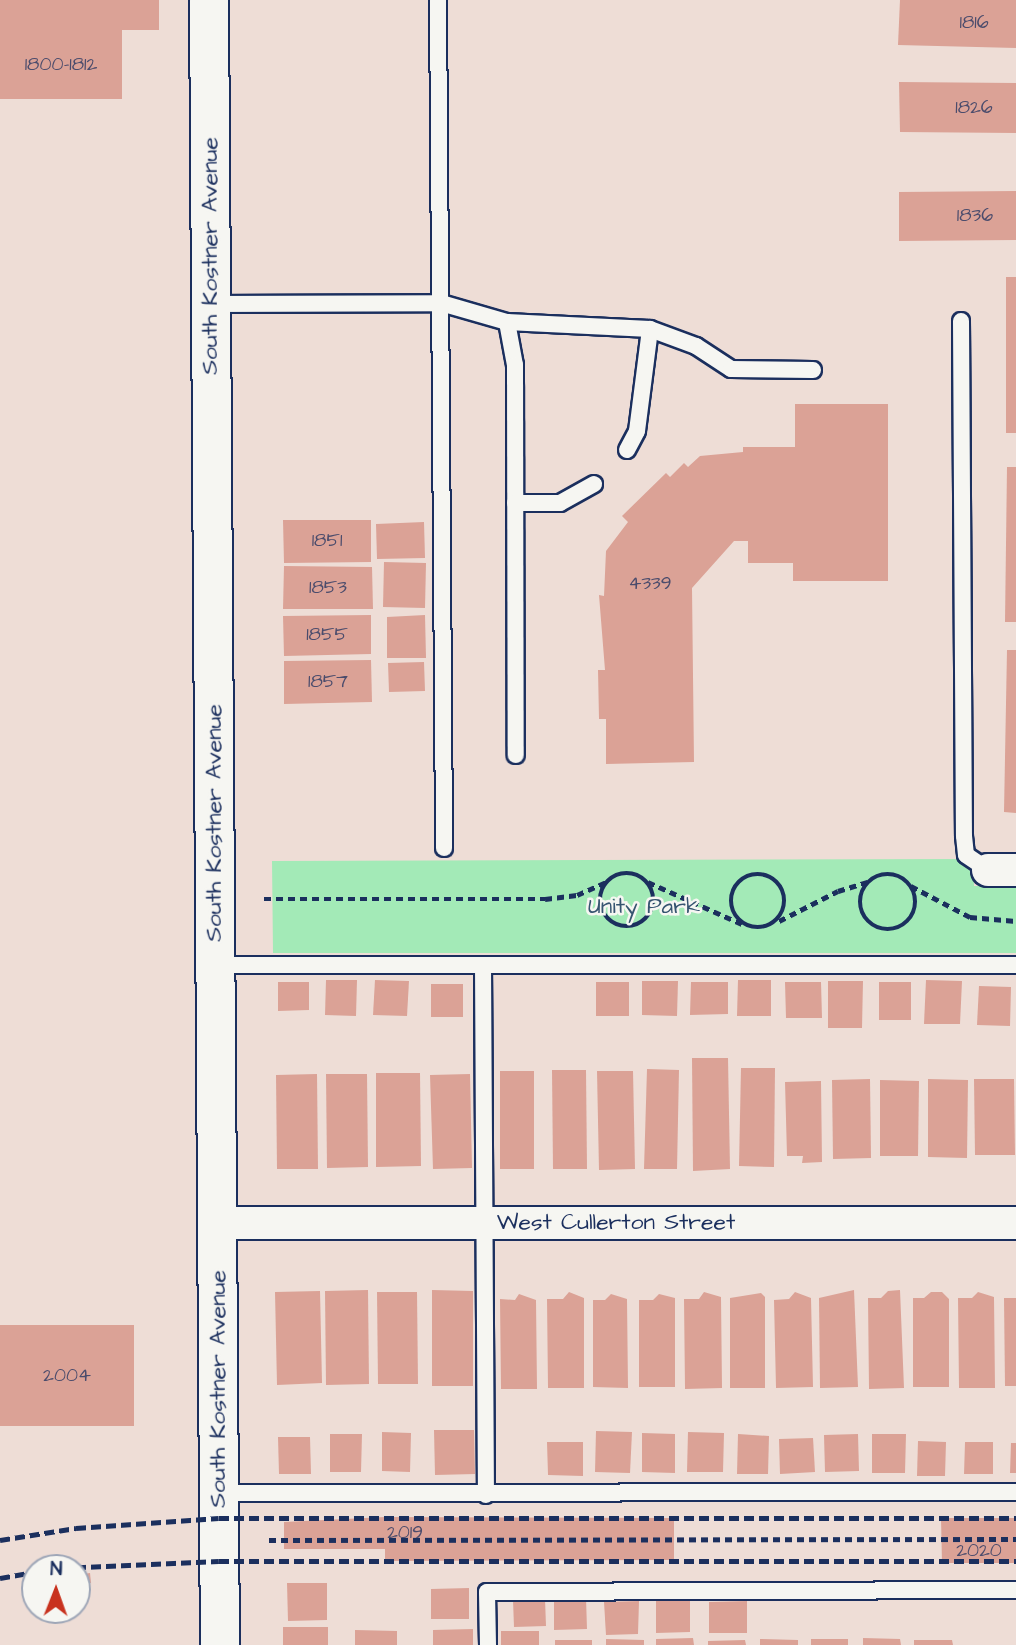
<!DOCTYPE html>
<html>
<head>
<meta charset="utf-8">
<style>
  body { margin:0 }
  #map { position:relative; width:1016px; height:1645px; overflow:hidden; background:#eeddd6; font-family:"Architects Daughter",sans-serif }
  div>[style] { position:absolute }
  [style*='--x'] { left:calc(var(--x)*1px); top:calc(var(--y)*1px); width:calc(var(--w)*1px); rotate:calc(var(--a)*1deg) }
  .green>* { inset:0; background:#a3eab7 }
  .building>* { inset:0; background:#dba296 }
  .path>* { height:4.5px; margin-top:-2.25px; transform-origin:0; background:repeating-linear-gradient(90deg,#1b2f5e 0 7px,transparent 0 12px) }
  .path>.ring { margin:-2.25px; padding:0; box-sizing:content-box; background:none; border:4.5px solid #1b2f5e; border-radius:50% }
  .roads { filter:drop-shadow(2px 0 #1b2f5e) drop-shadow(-2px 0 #1b2f5e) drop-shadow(0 2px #1b2f5e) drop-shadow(0 -2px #1b2f5e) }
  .service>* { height:16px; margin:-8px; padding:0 8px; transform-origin:8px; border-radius:8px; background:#f6f6f2 }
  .minor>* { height:32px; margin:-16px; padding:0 16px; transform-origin:16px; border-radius:16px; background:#f6f6f2 }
  .tertiary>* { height:38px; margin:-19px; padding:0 19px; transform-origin:19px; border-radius:19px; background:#f6f6f2 }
  .rail>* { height:5px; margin-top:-2.5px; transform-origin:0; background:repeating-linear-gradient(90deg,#1b2f5e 0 10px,transparent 0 15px) }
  span { translate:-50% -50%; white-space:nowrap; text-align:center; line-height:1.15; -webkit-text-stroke:5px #f6f6f2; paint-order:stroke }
  .number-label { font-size:19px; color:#4b4c6c }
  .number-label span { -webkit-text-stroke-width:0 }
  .street-label { font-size:23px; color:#1b2f5e }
  .park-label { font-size:23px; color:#365470 }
  .north { position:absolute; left:21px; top:1554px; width:70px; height:70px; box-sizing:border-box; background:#f6f6f2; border:2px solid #9ea6b7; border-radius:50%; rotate:1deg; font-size:19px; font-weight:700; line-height:28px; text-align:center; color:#1b2f5e }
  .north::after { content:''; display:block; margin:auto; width:24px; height:32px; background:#c8321e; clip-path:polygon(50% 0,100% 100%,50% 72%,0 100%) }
</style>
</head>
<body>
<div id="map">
  <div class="green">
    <i style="clip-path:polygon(973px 859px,974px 886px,1016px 886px,1016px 953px,273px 953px,272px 861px)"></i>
  </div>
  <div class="building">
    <i style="clip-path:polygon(0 0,159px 0,159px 30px,122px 30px,122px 99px,0 99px)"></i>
    <i style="clip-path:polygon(900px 0,1016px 0,1016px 48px,898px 45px)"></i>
    <i style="clip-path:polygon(899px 82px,1016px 83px,1016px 133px,900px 132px)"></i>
    <i style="clip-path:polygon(1016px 191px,1016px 240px,899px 241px,899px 192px)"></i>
    <i style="clip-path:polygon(1006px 277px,1016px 277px,1016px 433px,1006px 433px)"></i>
    <i style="clip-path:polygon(795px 404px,888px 404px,888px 581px,793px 581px,793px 563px,748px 563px,748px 541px,734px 541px,692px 588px,694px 762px,606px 764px,606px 719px,599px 719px,598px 670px,605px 670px,599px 595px,604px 596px,606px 551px,628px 522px,622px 516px,666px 473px,670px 477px,684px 463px,688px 467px,700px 456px,743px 452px,743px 447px,795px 447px)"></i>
    <i style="clip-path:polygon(1007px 467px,1016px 467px,1016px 622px,1005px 622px)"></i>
    <i style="clip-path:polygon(283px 520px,371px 520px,371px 562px,284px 563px)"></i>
    <i style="clip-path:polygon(424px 522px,425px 558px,377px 559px,376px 524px)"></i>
    <i style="clip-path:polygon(384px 562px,426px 563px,425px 608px,383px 607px)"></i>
    <i style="clip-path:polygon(284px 566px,372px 567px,373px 609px,283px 609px)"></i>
    <i style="clip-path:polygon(371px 615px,371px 654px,284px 656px,283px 616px)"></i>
    <i style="clip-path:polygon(425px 615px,426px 658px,387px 658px,387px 617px)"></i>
    <i style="clip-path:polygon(1007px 650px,1016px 650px,1016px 813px,1004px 812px)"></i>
    <i style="clip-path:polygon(371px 660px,372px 702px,284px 704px,284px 661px)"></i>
    <i style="clip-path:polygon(424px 662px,425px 691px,389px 692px,388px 663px)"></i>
    <i style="clip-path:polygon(326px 980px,357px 980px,356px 1016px,325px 1015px)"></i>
    <i style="clip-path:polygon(375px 980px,409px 981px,407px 1016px,373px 1015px)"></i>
    <i style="clip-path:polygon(738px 980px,771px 980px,771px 1016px,737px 1016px)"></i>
    <i style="clip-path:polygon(926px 980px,962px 981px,960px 1024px,924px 1024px)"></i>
    <i style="clip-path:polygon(642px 981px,678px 981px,677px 1016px,642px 1015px)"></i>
    <i style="clip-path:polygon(828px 981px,863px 981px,862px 1028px,828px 1028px)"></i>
    <i style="clip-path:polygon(278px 982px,309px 982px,309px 1010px,278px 1011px)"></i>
    <i style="clip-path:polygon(596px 982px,629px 982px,629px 1016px,596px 1016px)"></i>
    <i style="clip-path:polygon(691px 982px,728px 982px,728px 1014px,690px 1015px)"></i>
    <i style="clip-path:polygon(785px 982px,821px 982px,822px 1018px,786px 1018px)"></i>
    <i style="clip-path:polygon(879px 982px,911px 982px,911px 1020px,879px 1020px)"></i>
    <i style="clip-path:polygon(431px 984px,463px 984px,463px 1017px,431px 1017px)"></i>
    <i style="clip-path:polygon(979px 986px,1011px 987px,1010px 1026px,977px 1025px)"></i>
    <i style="clip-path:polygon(692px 1058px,728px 1058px,730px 1169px,693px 1171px)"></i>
    <i style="clip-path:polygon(741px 1068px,775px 1068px,774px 1167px,739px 1166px)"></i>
    <i style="clip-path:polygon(647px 1069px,679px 1070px,677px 1169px,644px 1169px)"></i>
    <i style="clip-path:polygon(552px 1070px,586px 1070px,587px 1169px,553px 1169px)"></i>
    <i style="clip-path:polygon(500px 1071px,534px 1071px,534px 1169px,500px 1169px)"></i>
    <i style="clip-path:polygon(597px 1071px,633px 1071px,635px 1169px,599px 1170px)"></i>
    <i style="clip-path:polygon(376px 1073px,420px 1073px,421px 1166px,376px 1167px)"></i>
    <i style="clip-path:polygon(317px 1074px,318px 1169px,277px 1169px,276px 1075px)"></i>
    <i style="clip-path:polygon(326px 1074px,367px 1074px,368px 1167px,327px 1168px)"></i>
    <i style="clip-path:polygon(470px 1074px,472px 1168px,433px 1169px,430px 1075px)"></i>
    <i style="clip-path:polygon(870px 1079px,871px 1158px,833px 1159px,832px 1080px)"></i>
    <i style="clip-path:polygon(928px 1079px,968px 1080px,967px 1158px,928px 1157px)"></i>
    <i style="clip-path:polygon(974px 1079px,1014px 1079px,1015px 1155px,975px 1155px)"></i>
    <i style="clip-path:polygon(880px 1080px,919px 1081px,918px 1156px,880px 1156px)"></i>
    <i style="clip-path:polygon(821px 1081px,822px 1162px,802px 1163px,803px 1156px,787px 1156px,785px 1082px)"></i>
    <i style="clip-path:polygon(368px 1290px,369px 1384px,326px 1385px,325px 1291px)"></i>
    <i style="clip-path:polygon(432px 1290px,473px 1291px,473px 1386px,432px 1386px)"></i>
    <i style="clip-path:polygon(854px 1290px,858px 1387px,820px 1388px,819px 1298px)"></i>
    <i style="clip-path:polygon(900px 1290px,904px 1388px,869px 1389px,868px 1298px,881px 1298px,888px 1291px)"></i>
    <i style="clip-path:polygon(320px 1291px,322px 1383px,277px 1385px,275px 1292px)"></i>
    <i style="clip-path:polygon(377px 1292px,417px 1292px,418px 1384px,378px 1384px)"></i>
    <i style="clip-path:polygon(569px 1292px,584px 1298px,584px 1388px,548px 1388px,547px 1299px,563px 1299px)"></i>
    <i style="clip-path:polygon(704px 1292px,721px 1297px,722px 1388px,685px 1389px,684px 1299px,699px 1299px)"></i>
    <i style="clip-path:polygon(795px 1292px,811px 1298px,813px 1387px,776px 1388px,774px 1300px,789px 1299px)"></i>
    <i style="clip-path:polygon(931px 1292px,942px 1292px,949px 1299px,949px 1387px,913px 1387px,913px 1298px,924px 1298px)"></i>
    <i style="clip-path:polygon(978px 1292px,994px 1297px,995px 1388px,959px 1388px,958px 1298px,972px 1298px)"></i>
    <i style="clip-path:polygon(761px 1293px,765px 1297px,765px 1388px,730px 1388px,730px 1298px)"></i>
    <i style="clip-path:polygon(519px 1294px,536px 1300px,537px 1389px,501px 1389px,500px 1299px,515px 1300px)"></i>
    <i style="clip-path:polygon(611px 1294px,627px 1299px,628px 1388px,593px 1387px,593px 1300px,605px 1300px)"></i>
    <i style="clip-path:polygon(659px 1294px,675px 1298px,675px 1387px,639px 1387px,639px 1300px,653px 1300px)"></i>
    <i style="clip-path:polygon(1004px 1298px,1016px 1298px,1016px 1386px,1005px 1386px)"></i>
    <i style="clip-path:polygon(0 1325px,134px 1325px,134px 1426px,0 1426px)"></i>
    <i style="clip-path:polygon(434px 1430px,474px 1430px,475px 1474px,435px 1475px)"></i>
    <i style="clip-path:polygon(596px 1431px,632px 1432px,630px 1473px,595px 1472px)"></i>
    <i style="clip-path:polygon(382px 1432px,411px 1433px,410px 1472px,382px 1471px)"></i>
    <i style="clip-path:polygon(688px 1432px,724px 1433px,723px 1472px,687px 1472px)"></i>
    <i style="clip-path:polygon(642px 1433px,675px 1434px,675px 1473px,642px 1472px)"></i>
    <i style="clip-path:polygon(330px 1434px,362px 1434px,361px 1472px,330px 1472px)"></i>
    <i style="clip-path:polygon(738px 1434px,769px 1436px,768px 1474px,737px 1474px)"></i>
    <i style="clip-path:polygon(858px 1434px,859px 1471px,825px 1472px,824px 1435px)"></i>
    <i style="clip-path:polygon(872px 1434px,906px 1434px,905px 1473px,872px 1473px)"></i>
    <i style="clip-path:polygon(278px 1437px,310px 1437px,311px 1474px,279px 1474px)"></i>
    <i style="clip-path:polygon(813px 1438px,815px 1472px,780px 1474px,779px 1439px)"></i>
    <i style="clip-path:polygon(918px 1441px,946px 1442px,945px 1476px,917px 1476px)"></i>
    <i style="clip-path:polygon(547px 1442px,583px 1442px,583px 1476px,548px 1475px)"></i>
    <i style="clip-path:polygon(965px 1442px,993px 1442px,993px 1474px,964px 1474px)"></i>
    <i style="clip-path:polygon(1011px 1443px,1016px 1443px,1016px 1473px,1010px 1473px)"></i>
    <i style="clip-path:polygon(385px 1517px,674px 1518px,674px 1560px,385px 1561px,385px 1549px,284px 1549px,284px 1522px)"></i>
    <i style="clip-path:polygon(941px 1518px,1016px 1518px,1016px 1563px,942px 1563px)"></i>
    <i style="clip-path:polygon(90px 1573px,91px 1583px,77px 1585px,77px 1575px)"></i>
    <i style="clip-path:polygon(287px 1583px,327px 1583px,327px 1620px,288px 1621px)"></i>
    <i style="clip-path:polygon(469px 1588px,469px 1619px,431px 1619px,431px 1589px)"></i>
    <i style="clip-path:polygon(586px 1598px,587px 1629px,554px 1630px,554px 1599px)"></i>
    <i style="clip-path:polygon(545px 1599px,546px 1626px,514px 1627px,513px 1600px)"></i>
    <i style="clip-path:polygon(690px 1599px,690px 1632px,656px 1633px,656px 1600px)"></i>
    <i style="clip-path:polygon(639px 1601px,638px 1634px,606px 1635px,604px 1602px)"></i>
    <i style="clip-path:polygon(747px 1601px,747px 1633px,709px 1633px,709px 1602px)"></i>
    <i style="clip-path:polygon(283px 1627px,328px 1627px,328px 1645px,283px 1645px)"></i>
    <i style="clip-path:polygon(473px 1629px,473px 1645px,433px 1645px,433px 1630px)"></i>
    <i style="clip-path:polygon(355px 1630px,397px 1631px,397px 1645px,355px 1645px)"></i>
    <i style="clip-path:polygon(501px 1631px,539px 1631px,539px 1645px,501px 1645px)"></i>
    <i style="clip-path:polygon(693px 1638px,694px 1645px,656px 1645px,656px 1639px)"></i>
    <i style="clip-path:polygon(863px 1638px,900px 1639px,901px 1645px,863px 1645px)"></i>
    <i style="clip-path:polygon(606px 1639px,644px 1640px,644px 1645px,606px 1645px)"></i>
    <i style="clip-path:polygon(760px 1639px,798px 1640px,798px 1645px,760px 1645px)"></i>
    <i style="clip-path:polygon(811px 1639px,848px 1639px,848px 1645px,811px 1645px)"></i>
    <i style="clip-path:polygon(555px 1640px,592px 1640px,592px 1645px,555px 1645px)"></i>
    <i style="clip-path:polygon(745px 1640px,746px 1645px,708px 1645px,708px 1641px)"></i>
    <i style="clip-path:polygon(914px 1640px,952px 1640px,953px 1645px,914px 1645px)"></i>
  </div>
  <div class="path">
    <i class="ring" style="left:600px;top:873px;width:49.5px;height:49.5px"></i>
    <i class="ring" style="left:731px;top:874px;width:49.5px;height:49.5px"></i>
    <i class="ring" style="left:860px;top:874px;width:51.5px;height:51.5px"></i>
    <i style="--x:648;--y:882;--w:103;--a:24.1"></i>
    <i style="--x:911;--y:886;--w:67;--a:27.7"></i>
    <i style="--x:970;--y:917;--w:46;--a:5"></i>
    <i style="--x:264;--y:899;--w:281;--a:0"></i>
    <i style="--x:545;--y:899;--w:32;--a:-7"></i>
    <i style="--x:577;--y:895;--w:32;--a:-24"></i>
    <i style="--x:779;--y:921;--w:66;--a:-27"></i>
    <i style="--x:838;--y:891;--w:31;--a:-17"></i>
    <i style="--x:269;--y:1540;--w:747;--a:-0.08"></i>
  </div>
  <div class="roads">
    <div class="service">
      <i style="--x:438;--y:0;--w:848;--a:89.59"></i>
      <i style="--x:211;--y:304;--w:230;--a:-0.2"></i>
      <i style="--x:441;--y:303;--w:69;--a:16.1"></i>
      <i style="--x:507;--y:322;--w:143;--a:2.8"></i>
      <i style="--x:650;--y:329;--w:49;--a:20.3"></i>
      <i style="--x:696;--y:346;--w:42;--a:33.3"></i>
      <i style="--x:731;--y:369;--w:82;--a:0.7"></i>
      <i style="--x:961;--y:321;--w:515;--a:89.67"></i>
      <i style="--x:964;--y:836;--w:19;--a:84"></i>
      <i style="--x:966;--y:855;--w:27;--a:34"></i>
      <i style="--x:507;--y:322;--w:44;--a:79.5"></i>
      <i style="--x:515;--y:365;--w:390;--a:89.9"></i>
      <i style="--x:627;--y:450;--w:21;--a:-62"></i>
      <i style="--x:637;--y:431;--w:103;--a:-82.7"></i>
      <i style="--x:515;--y:503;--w:45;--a:0"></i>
      <i style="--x:560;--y:503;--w:39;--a:-29"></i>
      <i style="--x:215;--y:965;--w:801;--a:0"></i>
      <i style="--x:483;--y:965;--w:530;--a:89.68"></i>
      <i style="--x:219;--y:1493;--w:797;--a:-0.07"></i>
      <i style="--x:488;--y:1645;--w:53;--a:-91.1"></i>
      <i style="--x:487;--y:1592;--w:529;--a:-0.22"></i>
    </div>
    <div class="minor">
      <i style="--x:988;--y:870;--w:28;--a:0"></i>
      <i style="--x:217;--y:1223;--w:799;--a:0"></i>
    </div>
    <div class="tertiary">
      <i style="--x:209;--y:0;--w:1645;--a:89.62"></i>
    </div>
  </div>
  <div class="rail">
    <i style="--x:0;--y:1540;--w:77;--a:-9"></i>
    <i style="--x:76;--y:1528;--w:143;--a:-4"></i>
    <i style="--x:219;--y:1518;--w:797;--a:0"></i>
    <i style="--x:61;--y:1568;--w:158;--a:-2.5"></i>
    <i style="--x:219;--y:1561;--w:797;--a:0"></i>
    <i style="--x:0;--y:1578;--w:36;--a:-10"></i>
  </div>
  <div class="number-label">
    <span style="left:974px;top:23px">1816</span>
    <span style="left:61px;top:65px">1800-1812</span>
    <span style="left:974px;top:108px">1826</span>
    <span style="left:975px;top:216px">1836</span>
    <span style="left:327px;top:541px">1851</span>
    <span style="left:650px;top:584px">4339</span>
    <span style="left:328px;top:588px">1853</span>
    <span style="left:327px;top:635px">1855</span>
    <span style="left:328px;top:682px">1857</span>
    <span style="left:67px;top:1376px">2004</span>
    <span style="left:405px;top:1533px">2019</span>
    <span style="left:979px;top:1551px">2020</span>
  </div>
  <div class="street-label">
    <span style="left:210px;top:256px;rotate:-90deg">South Kostner Avenue</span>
    <span style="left:214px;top:823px;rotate:-90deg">South Kostner Avenue</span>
    <span style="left:616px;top:1222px">West Cullerton Street</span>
    <span style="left:218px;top:1389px;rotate:-90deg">South Kostner Avenue</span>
  </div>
  <div class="park-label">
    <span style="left:644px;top:906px">Unity Park</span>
  </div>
  <div class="north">N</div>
</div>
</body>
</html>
